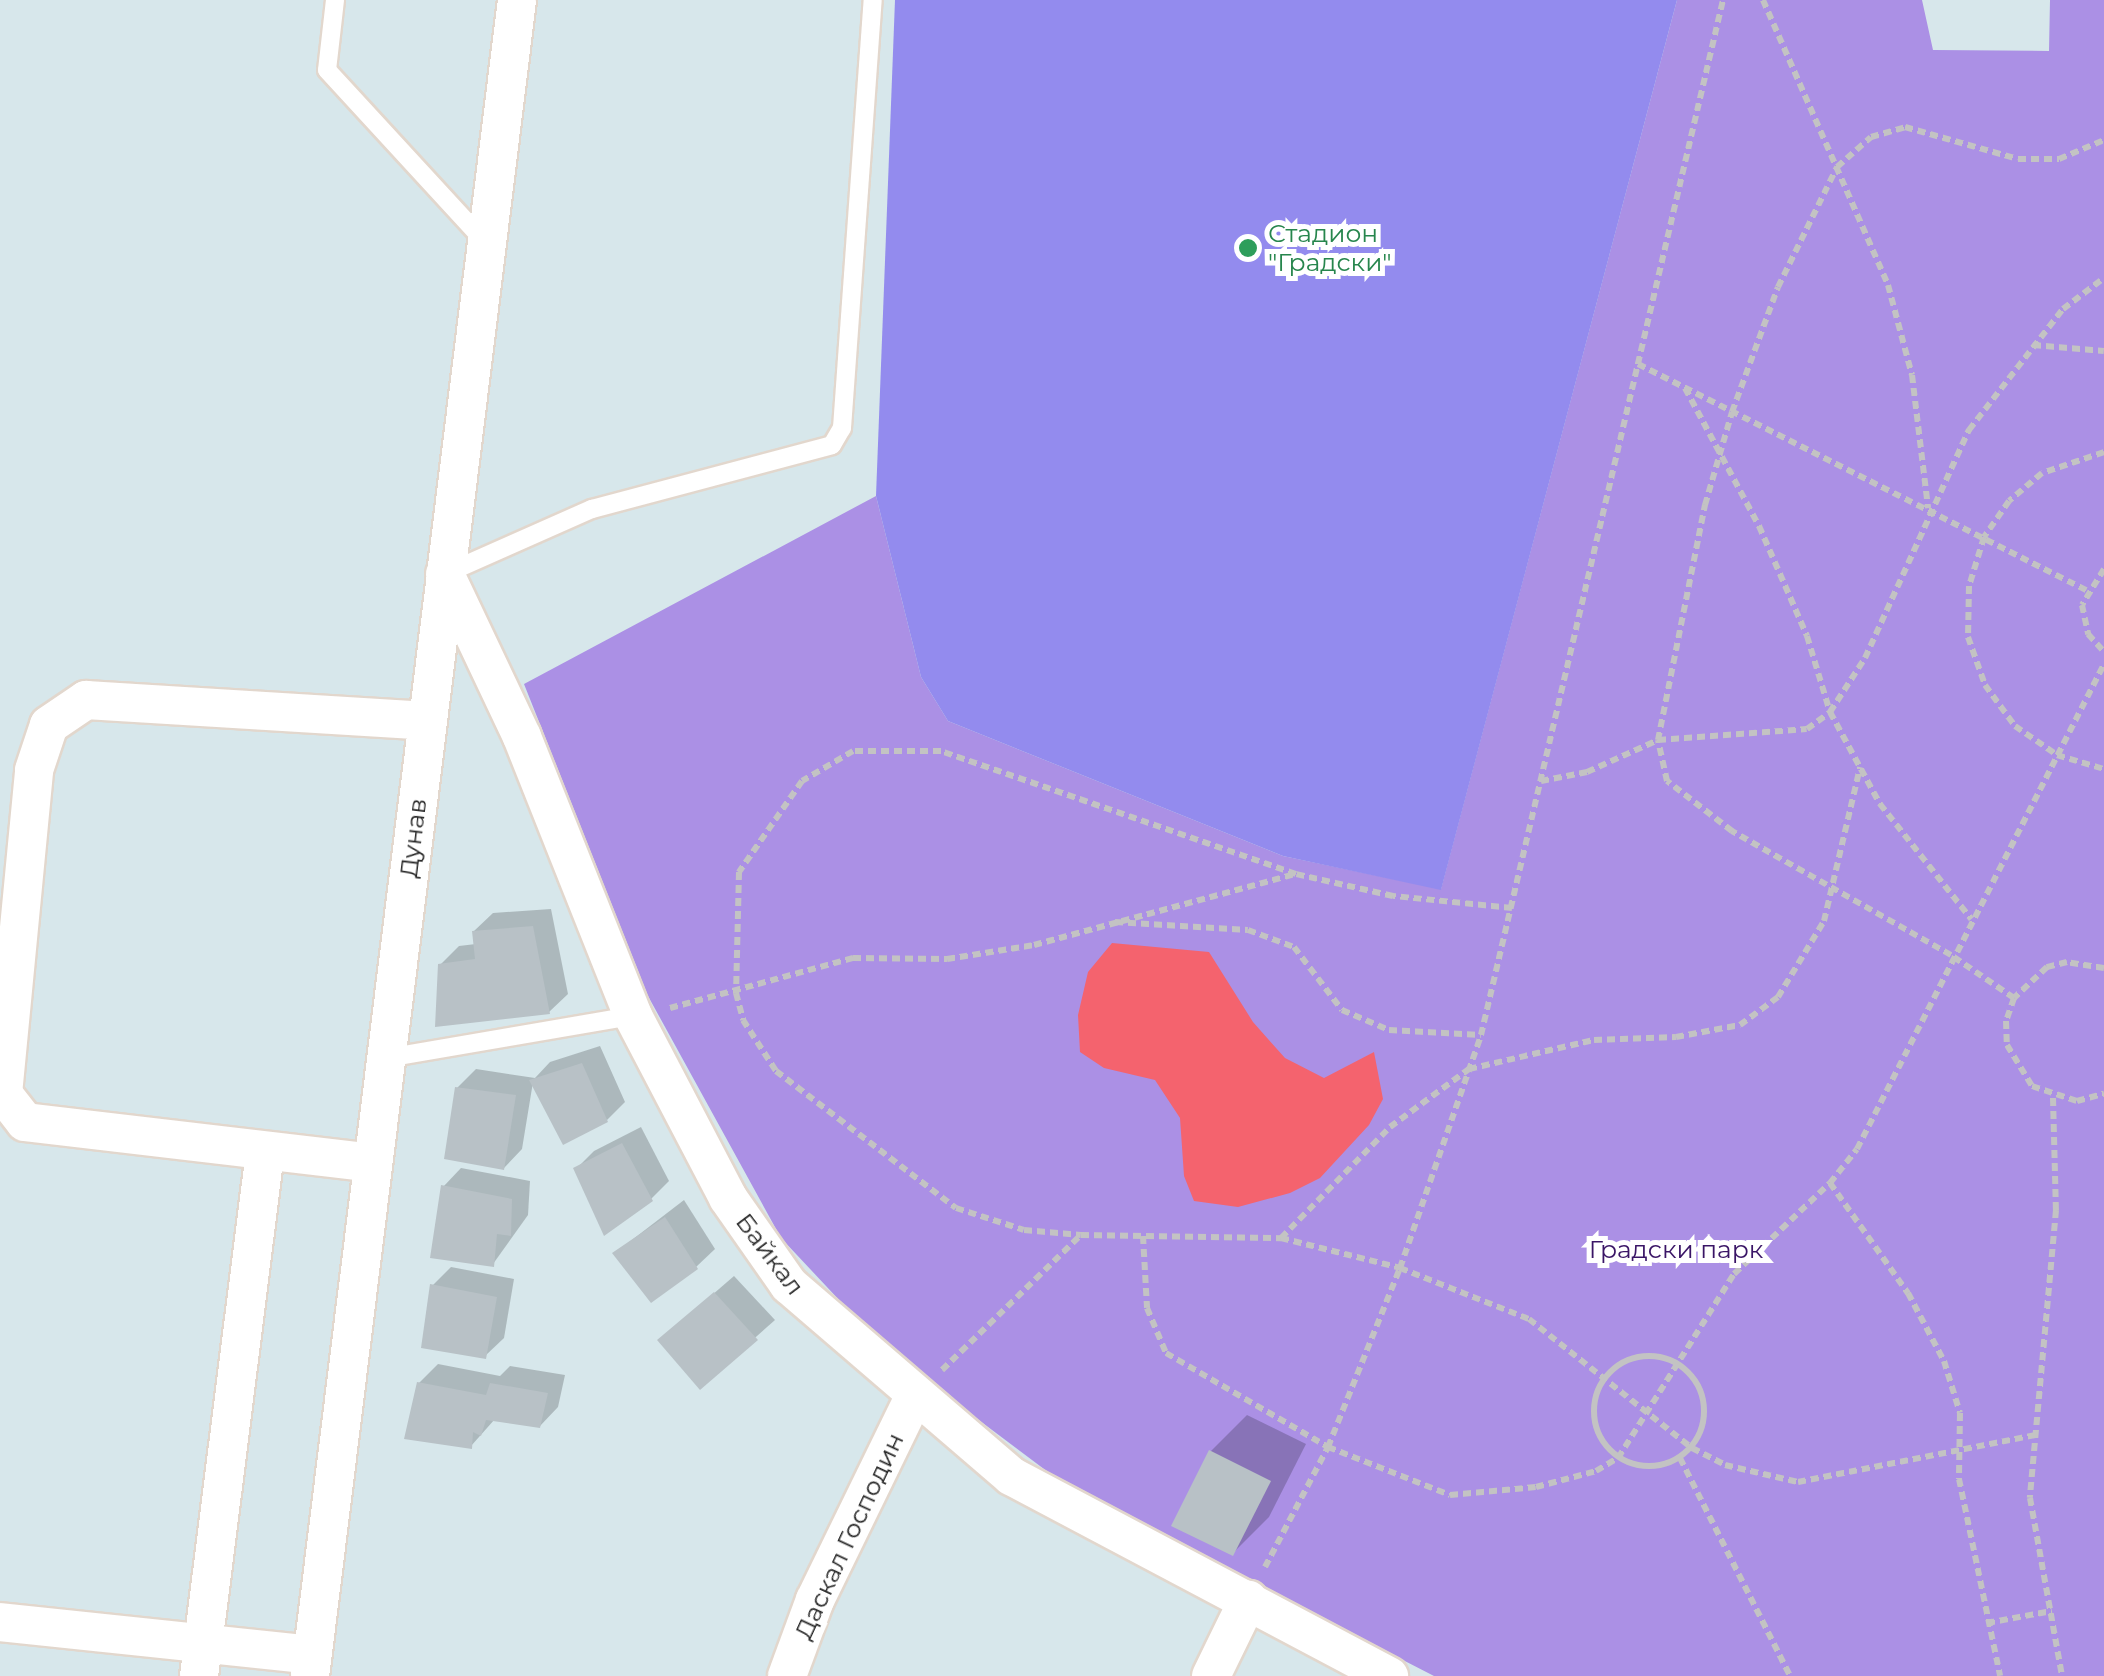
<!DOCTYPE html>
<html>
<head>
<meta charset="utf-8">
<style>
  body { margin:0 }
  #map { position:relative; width:2104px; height:1676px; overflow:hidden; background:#d7e7eb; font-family:Montserrat,sans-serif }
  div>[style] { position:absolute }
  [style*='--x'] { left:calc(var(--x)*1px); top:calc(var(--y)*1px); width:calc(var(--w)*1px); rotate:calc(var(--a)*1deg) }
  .green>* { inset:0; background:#ab90e5 }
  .pitch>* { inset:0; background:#938bee }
  .water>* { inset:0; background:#f4636e }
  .shadow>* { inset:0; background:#0003 }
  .building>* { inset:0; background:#b8c1c6 }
  .path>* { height:6px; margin-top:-3px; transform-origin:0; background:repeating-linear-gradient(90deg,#c3c3c3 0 8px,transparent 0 13px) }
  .path>.ring { margin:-3px; padding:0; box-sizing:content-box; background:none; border:6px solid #c3c3c3; border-radius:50% }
  .roads { filter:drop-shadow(2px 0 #e2d7cd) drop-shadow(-2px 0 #e2d7cd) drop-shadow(0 2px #e2d7cd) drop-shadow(0 -2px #e2d7cd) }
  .lane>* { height:18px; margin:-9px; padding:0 9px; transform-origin:9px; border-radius:9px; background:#fff }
  .street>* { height:38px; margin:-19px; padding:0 19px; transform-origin:19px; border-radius:19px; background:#fff }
  .dots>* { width:28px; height:28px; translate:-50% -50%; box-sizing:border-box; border:5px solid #fff; border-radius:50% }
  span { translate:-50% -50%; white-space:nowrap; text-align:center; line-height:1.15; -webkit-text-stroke:10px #fff; paint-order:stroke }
  .leisure-label { font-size:25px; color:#27864d }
  .left { translate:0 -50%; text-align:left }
  .street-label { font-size:25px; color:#272727 }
  .park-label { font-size:25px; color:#3a1566 }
</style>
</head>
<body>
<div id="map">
  <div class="green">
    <i style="clip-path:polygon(1677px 0,1922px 0,1933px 50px,2049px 51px,2050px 0,2104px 0,2104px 1676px,1434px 1676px,1072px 1490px,887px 1351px,781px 1238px,648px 996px,524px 684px,876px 496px,921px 677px,948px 721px,1283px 856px,1441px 889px)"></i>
  </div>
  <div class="pitch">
    <i style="clip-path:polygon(895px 0,1677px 0,1441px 890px,1283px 856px,948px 721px,921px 677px,876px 496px)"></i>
  </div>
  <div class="water">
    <i style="clip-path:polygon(1112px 943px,1209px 952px,1253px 1022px,1285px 1058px,1324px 1078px,1374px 1052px,1383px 1099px,1369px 1125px,1320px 1178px,1290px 1193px,1238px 1207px,1194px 1201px,1184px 1176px,1180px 1118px,1155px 1080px,1104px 1068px,1080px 1052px,1078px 1015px,1088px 972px)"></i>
  </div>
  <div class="shadow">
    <i style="clip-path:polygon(551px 909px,568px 994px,549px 1012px,440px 965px,459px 946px,476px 944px,474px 931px,493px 913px)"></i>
    <i style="clip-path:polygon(600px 1046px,625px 1102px,607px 1120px,533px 1082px,522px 1149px,504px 1168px,457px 1088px,476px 1069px,535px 1078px,550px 1062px)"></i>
    <i style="clip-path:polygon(641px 1127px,669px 1181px,651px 1199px,576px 1169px,594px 1151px)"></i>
    <i style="clip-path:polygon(461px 1168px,530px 1181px,528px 1215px,493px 1264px,443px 1187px)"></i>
    <i style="clip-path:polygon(684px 1200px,715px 1249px,696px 1267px,615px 1253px)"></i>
    <i style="clip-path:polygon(451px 1267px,514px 1279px,504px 1338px,485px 1356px,432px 1286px)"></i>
    <i style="clip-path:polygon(734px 1276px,775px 1320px,700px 1387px,660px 1340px)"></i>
    <i style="clip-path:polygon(438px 1364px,500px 1376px,510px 1366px,565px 1375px,558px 1407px,540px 1426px,495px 1419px,471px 1446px,419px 1383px)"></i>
    <i style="clip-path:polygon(1247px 1415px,1306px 1444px,1269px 1517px,1233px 1553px,1211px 1451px)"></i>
  </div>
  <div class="building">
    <i style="clip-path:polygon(533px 926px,550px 1014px,435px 1027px,438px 964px,475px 959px,472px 931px)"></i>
    <i style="clip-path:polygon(582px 1063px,608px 1122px,563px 1145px,529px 1080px)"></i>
    <i style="clip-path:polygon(455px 1087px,516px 1095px,504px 1170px,444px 1159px)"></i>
    <i style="clip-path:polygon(622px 1143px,653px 1201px,604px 1236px,573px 1168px)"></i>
    <i style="clip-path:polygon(441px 1185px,512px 1199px,511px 1236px,497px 1234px,494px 1267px,430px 1258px)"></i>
    <i style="clip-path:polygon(665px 1217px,698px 1269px,651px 1303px,612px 1253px)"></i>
    <i style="clip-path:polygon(430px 1284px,497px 1297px,486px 1359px,421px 1348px)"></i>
    <i style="clip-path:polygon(714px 1292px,758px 1340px,700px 1390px,657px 1340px)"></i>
    <i style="clip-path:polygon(417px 1382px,486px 1395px,490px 1383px,548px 1393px,540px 1428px,486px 1420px,481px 1436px,473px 1432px,472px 1449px,404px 1439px)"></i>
    <i style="clip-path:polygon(1209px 1450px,1271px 1481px,1233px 1556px,1171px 1526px)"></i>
  </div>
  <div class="path">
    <i style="--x:1763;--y:0;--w:311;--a:66.3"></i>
    <i style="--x:1888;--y:285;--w:93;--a:75.1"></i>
    <i style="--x:1912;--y:375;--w:134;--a:83.1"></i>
    <i style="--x:2033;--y:345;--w:71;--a:4.8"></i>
    <i style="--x:1638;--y:364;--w:502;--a:26.77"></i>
    <i style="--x:1685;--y:388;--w:157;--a:61.8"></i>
    <i style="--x:1759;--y:526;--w:120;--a:66.4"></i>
    <i style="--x:1807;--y:636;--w:79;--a:73.2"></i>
    <i style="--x:1830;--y:712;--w:105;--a:61.5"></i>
    <i style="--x:1880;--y:804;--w:147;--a:51.6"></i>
    <i style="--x:2104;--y:452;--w:65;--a:161.3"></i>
    <i style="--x:2042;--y:473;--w:43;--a:139.7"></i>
    <i style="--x:2009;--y:501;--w:44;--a:124.8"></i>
    <i style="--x:1984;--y:537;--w:51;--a:107"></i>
    <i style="--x:1969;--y:586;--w:51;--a:91.1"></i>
    <i style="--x:1968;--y:637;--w:51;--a:70.5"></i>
    <i style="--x:1985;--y:685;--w:51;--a:53.8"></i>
    <i style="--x:2015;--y:726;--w:51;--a:34.6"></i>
    <i style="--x:2057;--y:755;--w:49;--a:16.6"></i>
    <i style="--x:2104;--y:569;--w:42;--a:121.4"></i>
    <i style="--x:2082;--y:605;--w:30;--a:78"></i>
    <i style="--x:2088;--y:634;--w:24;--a:48"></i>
    <i style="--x:1541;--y:781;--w:47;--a:-11.1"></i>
    <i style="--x:1587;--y:772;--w:78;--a:-24.3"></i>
    <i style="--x:1658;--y:740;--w:149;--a:-4.2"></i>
    <i style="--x:1807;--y:729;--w:29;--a:-36"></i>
    <i style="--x:1830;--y:712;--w:64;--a:-57.1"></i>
    <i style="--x:1865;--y:658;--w:251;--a:-65.5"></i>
    <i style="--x:1969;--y:430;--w:153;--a:-52.2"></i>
    <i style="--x:2063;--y:309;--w:51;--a:-37.1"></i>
    <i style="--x:1512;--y:908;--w:120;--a:-174.2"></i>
    <i style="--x:1393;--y:896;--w:99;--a:-167.2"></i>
    <i style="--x:1296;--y:874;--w:376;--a:-160.9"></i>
    <i style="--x:941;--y:751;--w:88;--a:180"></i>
    <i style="--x:853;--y:751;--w:59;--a:149.5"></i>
    <i style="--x:802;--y:781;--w:111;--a:124.7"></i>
    <i style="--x:739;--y:872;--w:121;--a:91.4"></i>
    <i style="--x:736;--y:993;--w:28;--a:75"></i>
    <i style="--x:743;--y:1020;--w:61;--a:57.1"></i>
    <i style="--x:776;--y:1071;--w:226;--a:37.3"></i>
    <i style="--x:956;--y:1208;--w:71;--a:17.9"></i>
    <i style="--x:1024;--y:1230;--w:57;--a:5"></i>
    <i style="--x:1081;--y:1235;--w:200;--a:0.9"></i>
    <i style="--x:1281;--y:1238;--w:123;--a:14.1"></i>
    <i style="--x:1400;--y:1268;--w:139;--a:21.6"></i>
    <i style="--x:1529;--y:1319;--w:208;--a:38.4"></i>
    <i style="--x:1692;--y:1448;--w:37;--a:27"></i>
    <i style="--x:1725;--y:1465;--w:75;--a:13.1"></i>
    <i style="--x:1798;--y:1482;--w:243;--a:-11.2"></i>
    <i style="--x:1115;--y:922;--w:133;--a:3.4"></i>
    <i style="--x:1248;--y:930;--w:49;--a:20.3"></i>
    <i style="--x:1294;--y:947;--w:79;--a:52.7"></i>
    <i style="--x:1342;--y:1010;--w:51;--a:23.1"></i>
    <i style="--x:1389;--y:1030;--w:92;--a:3.1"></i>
    <i style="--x:2104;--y:968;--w:37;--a:-171"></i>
    <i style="--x:2067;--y:962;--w:21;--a:166"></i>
    <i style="--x:2047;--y:967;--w:45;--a:136.8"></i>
    <i style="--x:2014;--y:998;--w:24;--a:109"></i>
    <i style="--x:2006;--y:1021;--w:24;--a:88"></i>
    <i style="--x:2007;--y:1045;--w:48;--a:58.6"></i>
    <i style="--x:2032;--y:1086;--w:47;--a:18.4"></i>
    <i style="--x:2077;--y:1101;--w:28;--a:-15"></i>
    <i style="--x:2014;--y:998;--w:76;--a:-145.7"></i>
    <i style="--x:1951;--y:955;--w:252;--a:-150.5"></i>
    <i style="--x:1732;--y:831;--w:82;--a:-142.4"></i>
    <i style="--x:1667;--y:781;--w:42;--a:-102.4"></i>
    <i style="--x:1658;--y:740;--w:240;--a:-78.7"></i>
    <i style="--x:1705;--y:505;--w:97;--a:-73.8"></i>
    <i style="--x:1732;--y:412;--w:133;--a:-69.8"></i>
    <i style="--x:1778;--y:287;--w:134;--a:-63.8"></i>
    <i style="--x:1837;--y:167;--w:45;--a:-41.4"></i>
    <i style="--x:1871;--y:137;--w:35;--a:-16"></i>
    <i style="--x:1905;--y:127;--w:117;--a:15.8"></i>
    <i style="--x:2018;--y:159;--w:41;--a:0"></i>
    <i style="--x:2059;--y:159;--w:49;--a:-22.9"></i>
    <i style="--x:670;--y:1008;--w:190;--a:-15.3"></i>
    <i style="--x:853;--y:958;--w:94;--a:0.6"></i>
    <i style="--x:947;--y:959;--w:88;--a:-9.1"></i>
    <i style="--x:1034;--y:945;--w:270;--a:-15.2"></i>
    <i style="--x:2053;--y:1098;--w:112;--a:88.5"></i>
    <i style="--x:2056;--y:1210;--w:289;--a:95.2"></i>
    <i style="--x:2030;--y:1498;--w:181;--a:79.8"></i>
    <i style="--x:1830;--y:1183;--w:135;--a:54.7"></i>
    <i style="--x:1908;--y:1293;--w:77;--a:62.1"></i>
    <i style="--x:1944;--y:1361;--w:54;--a:72.9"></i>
    <i style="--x:1960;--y:1413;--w:66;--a:90.9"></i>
    <i style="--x:1959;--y:1479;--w:201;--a:78.2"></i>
    <i style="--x:1143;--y:1236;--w:72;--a:86.8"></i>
    <i style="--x:1147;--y:1308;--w:49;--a:67.1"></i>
    <i style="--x:1166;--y:1353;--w:187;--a:30.1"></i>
    <i style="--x:1328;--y:1447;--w:131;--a:21.5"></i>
    <i style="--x:1450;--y:1495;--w:86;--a:-5.3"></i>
    <i style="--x:1536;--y:1487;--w:62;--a:-14.9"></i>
    <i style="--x:1596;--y:1471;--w:26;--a:-31"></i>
    <i style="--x:1618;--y:1458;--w:218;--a:-57.8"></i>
    <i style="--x:1734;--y:1274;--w:132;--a:-43.5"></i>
    <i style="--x:1830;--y:1183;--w:43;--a:-51.5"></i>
    <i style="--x:1857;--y:1149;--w:544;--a:-63.01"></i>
    <i style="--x:1281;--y:1238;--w:156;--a:-45.5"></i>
    <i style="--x:1390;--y:1127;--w:98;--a:-36.3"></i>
    <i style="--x:1469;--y:1069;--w:128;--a:-13.1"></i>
    <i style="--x:1594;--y:1040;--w:82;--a:-2.1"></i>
    <i style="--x:1676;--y:1037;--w:65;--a:-10.6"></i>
    <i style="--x:1740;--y:1025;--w:47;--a:-36.4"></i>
    <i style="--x:1778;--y:997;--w:89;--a:-58.8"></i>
    <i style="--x:1824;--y:921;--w:158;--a:-76.8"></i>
    <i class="ring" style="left:1594px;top:1356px;width:104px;height:104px"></i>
    <i style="--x:942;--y:1370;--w:192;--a:-44.2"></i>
    <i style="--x:1680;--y:1458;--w:244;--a:63.2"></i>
    <i style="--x:1265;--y:1567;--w:136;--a:-62.3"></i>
    <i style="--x:1328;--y:1447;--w:193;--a:-68.1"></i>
    <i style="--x:1400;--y:1268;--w:247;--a:-70.8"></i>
    <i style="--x:1481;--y:1035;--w:1063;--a:-76.84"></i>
    <i style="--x:1987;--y:1623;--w:66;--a:-10.5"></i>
  </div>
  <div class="roads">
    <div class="lane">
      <i style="--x:335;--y:0;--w:70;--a:96.5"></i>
      <i style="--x:327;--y:70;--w:234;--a:47.4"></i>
      <i style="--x:445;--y:574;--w:161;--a:-23.9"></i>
      <i style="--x:592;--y:509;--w:248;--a:-14.9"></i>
      <i style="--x:832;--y:445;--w:20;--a:-60"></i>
      <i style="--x:842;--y:428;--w:429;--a:-85.9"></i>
      <i style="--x:386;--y:1058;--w:251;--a:-9.7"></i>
    </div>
    <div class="street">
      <i style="--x:445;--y:574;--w:180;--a:64.7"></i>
      <i style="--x:522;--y:737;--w:300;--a:68.3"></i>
      <i style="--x:633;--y:1016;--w:205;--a:62.4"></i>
      <i style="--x:728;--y:1198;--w:106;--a:55"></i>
      <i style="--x:789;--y:1285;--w:293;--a:40.7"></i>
      <i style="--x:1011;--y:1476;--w:428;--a:27.9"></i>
      <i style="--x:373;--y:1163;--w:350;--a:-173.3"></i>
      <i style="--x:25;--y:1122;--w:36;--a:-128"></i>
      <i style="--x:3;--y:1094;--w:325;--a:-84.5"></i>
      <i style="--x:34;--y:770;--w:47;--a:-71.6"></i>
      <i style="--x:49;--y:725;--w:45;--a:-34"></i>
      <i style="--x:86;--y:700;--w:342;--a:3.5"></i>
      <i style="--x:0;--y:1622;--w:314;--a:6"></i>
      <i style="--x:199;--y:1676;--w:528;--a:-82.82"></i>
      <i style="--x:310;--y:1676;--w:1689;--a:-82.96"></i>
      <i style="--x:787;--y:1676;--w:81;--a:-69.8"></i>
      <i style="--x:815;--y:1600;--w:226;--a:-64"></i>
      <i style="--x:1211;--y:1676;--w:85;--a:-64"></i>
    </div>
  </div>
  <div class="dots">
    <i style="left:1248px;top:248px;background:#2e9e5b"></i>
  </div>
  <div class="leisure-label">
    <span class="left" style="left:1268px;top:248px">Стадион<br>"Градски"</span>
  </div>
  <div class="street-label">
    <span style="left:413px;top:838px;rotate:-83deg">Дунав</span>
    <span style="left:770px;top:1254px;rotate:53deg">Байкал</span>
    <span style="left:849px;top:1536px;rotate:-65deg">Даскал Господин</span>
  </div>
  <div class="park-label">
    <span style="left:1676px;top:1249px">Градски парк</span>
  </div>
</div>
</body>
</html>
